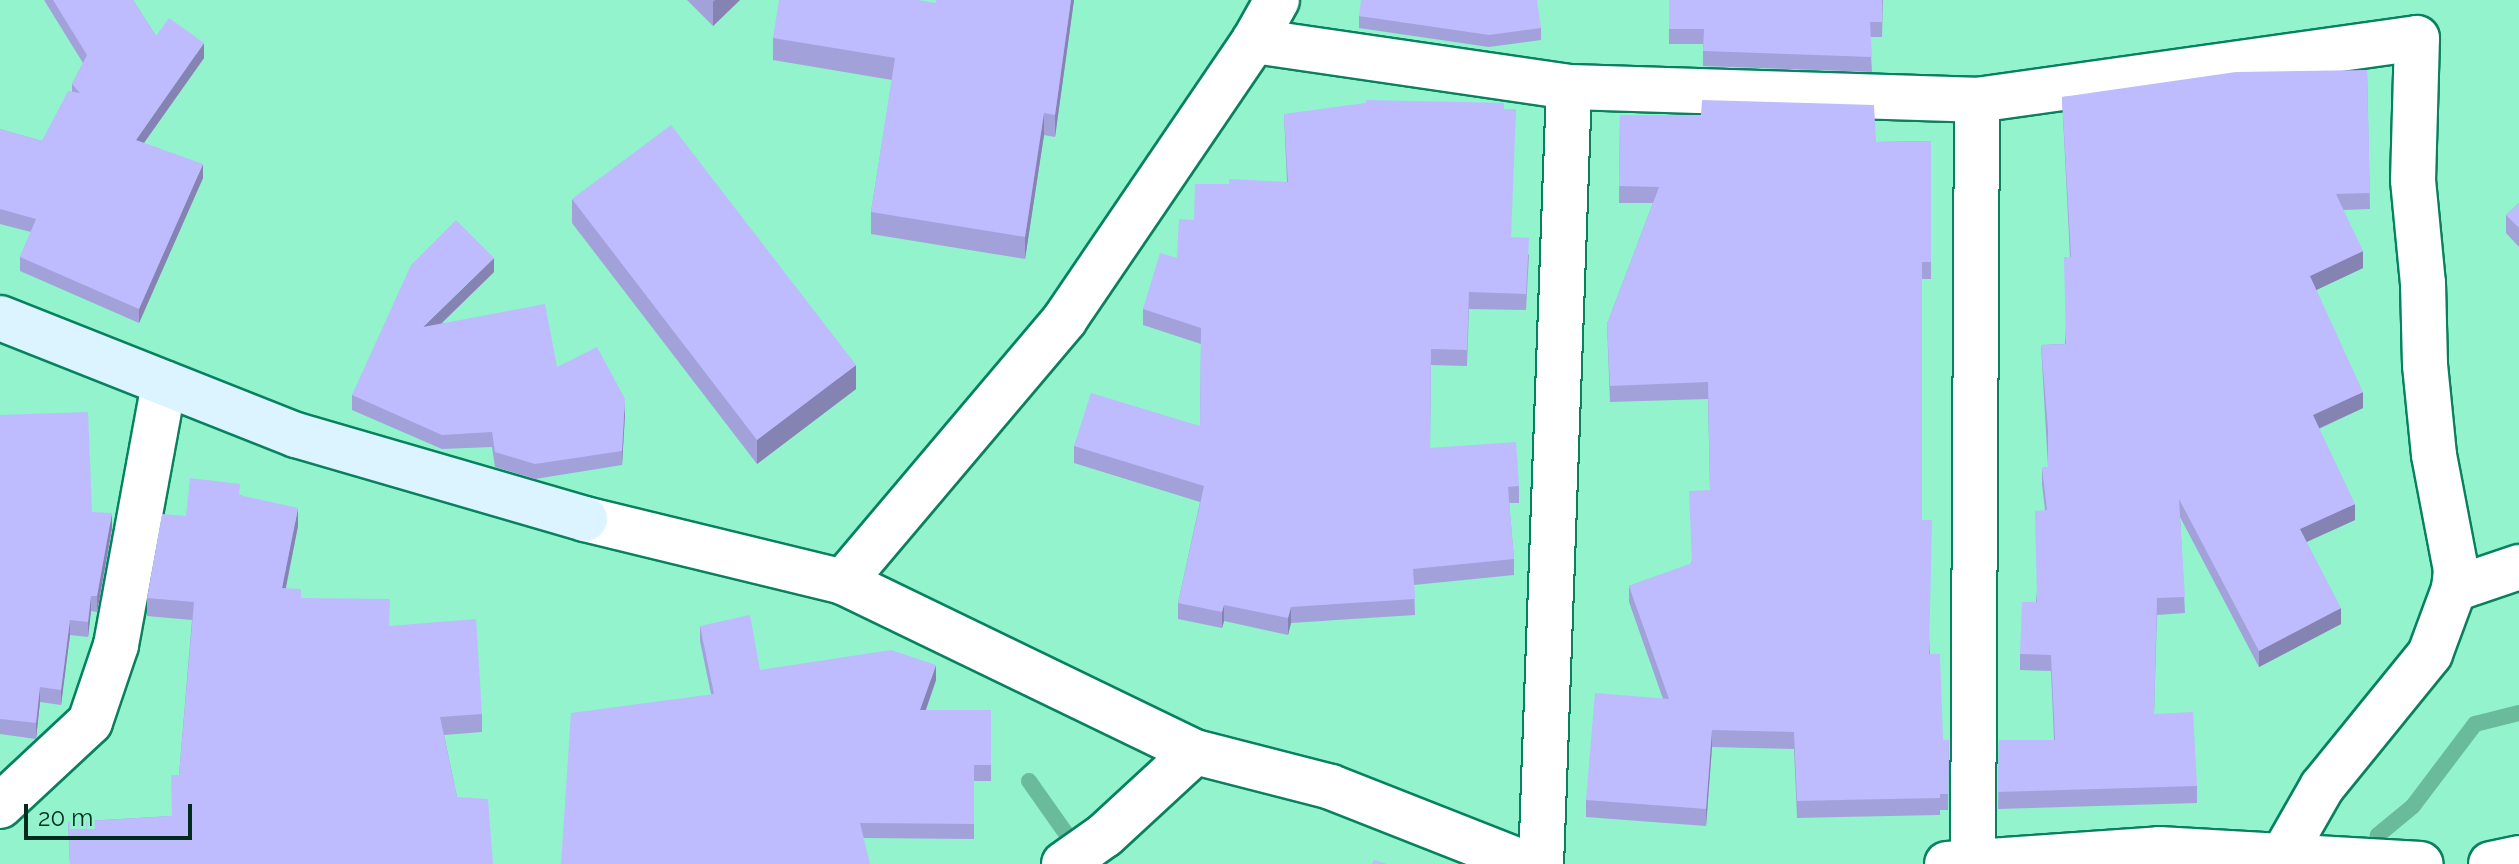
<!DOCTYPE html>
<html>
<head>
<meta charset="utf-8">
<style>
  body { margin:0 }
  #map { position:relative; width:2519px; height:864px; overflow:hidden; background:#92f3cd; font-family:Raleway,sans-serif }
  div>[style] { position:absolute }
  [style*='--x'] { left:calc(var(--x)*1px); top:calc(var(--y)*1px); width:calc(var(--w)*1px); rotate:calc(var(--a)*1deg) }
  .stream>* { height:16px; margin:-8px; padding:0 8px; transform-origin:8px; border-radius:8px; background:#69bb9b }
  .roads { filter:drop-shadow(2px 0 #09815f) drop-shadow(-2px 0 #09815f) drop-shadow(0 2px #09815f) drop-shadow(0 -2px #09815f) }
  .street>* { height:44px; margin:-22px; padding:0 22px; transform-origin:22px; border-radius:22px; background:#fff }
  .secondary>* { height:44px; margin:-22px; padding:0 22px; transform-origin:22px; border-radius:22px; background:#dcf4ff }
  .wall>* { inset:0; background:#a3a1da }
  .shaded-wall>* { inset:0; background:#8583b2 }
  .building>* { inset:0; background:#bebbfe }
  span { translate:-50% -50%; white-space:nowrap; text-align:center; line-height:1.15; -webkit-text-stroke:6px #92f3cd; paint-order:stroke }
  .scale { position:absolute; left:24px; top:804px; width:168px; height:36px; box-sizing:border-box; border:4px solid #002c1e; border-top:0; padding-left:10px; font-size:24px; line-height:28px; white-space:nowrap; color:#002c1e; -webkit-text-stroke:6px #92f3cd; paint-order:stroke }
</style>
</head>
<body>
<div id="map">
  <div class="stream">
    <i style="--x:1029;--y:781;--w:87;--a:54.8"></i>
    <i style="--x:2374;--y:859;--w:24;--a:-81"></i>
    <i style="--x:2378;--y:835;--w:45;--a:-39.6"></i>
    <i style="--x:2413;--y:806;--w:103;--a:-52.9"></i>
    <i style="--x:2475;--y:724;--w:45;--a:-14"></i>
  </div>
  <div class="roads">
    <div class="street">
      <i style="--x:1254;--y:41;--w:318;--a:8.3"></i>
      <i style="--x:1569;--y:87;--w:778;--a:92.06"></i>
      <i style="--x:1569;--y:87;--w:408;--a:1.8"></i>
      <i style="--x:1977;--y:100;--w:444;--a:-8"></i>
      <i style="--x:2417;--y:38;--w:142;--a:91.6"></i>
      <i style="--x:2413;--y:180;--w:103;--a:84.5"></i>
      <i style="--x:2423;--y:283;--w:82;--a:88.6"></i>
      <i style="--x:2425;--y:365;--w:90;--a:84.3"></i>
      <i style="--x:2434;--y:455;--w:117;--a:79.2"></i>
      <i style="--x:2456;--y:570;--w:19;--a:96"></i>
      <i style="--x:2454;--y:589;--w:69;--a:110.3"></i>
      <i style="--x:2430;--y:654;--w:171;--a:129.1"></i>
      <i style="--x:2322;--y:787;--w:89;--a:119.7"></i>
      <i style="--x:585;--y:519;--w:266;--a:13.7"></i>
      <i style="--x:843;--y:582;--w:391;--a:25.8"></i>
      <i style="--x:1195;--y:752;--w:140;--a:14.4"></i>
      <i style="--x:1331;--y:787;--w:210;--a:21.5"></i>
      <i style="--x:843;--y:582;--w:344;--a:-49.8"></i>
      <i style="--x:1065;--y:319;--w:336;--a:-55.8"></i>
      <i style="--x:1254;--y:41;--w:47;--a:-60.7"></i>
      <i style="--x:2454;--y:589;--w:69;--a:-18.7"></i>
      <i style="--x:0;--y:806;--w:123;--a:-43"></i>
      <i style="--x:90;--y:722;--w:81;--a:-71.3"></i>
      <i style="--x:116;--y:645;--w:266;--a:-79.6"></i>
      <i style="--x:1973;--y:861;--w:761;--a:-89.7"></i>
      <i style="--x:1064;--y:864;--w:50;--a:-35.3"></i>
      <i style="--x:1105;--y:835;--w:122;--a:-42.7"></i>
      <i style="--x:1947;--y:864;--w:213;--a:-4"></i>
      <i style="--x:2159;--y:849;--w:262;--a:3.3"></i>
      <i style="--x:2491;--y:864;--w:29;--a:-12"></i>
    </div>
    <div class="secondary">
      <i style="--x:0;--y:318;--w:318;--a:21.6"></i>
      <i style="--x:296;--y:435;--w:301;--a:16.2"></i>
    </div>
  </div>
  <div class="wall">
    <i style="clip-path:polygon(44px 0,133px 0,156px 36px,204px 58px,144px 143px,203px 178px,139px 323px,20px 271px,20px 257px,31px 232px,0 224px,0 129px,42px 141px,72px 91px,72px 84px,83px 63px)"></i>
    <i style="clip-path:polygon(687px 0,740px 0,713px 26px)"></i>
    <i style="clip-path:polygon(936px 0,1074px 0,1055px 137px,1044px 135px,1025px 259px,871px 234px,871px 212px,892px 80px,773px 60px,773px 38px,936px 3px)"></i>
    <i style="clip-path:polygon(1669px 0,1883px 0,1882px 37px,1870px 37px,1872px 72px,1703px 66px,1703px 44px,1669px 44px)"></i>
    <i style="clip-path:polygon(1359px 16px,1541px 28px,1541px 40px,1489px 47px,1359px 28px)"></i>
    <i style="clip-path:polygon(2367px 70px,2370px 209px,2343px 210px,2363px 268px,2316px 290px,2363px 408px,2319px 429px,2355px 520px,2306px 542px,2341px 624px,2259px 667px,2180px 517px,2185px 613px,2157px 615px,2154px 714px,2197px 786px,2197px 803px,1998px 809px,1999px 740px,2054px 740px,2051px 671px,2020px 670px,2020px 654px,2036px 602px,2045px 510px,2042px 484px,2042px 468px,2048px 467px,2041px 345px,2065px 344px,2070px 257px,2062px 97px)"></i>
    <i style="clip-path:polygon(1284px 114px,1512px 238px,1529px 255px,1526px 310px,1469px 309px,1467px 366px,1431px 365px,1430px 448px,1519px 486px,1519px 503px,1509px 503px,1514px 559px,1514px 575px,1414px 585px,1415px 615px,1291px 623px,1288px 635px,1224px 621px,1222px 628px,1178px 619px,1178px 603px,1200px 502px,1074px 463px,1074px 446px,1200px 426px,1201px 344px,1143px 325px,1143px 309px,1177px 258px,1194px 220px,1229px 184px,1287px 182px)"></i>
    <i style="clip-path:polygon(1620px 115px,1876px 142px,1931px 141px,1931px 279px,1922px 279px,1922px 520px,1930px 654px,1943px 740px,1949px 740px,1948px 810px,1940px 810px,1940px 815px,1797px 818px,1794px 749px,1712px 747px,1706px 826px,1586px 817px,1586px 800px,1663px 699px,1629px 602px,1629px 586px,1691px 564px,1710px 490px,1708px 399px,1610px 402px,1607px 324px,1653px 203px,1619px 203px)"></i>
    <i style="clip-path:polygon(572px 199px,856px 389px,757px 464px,572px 223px)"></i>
    <i style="clip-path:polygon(2519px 203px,2519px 247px,2506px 233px,2506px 215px)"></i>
    <i style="clip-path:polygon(494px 272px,442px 323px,557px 367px,625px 414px,622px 465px,535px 479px,495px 467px,492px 447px,442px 449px,352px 410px,352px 395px)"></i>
    <i style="clip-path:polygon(0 415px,92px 512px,112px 528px,97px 612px,91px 611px,88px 637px,70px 635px,61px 705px,40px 702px,36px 739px,0 734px)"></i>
    <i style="clip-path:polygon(240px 495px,298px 526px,286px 588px,301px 598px,389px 626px,482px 714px,482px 732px,444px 735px,457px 797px,493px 864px,70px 864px,68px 822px,172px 816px,179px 775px,192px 620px,147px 616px,147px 598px,186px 516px)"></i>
    <i style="clip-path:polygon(700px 626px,760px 670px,936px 680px,926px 710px,991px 710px,991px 781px,974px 781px,974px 839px,864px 838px,711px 694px,700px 641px)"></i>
  </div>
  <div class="shaded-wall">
    <i style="clip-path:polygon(715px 0,740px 0,713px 26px,713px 2px)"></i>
    <i style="clip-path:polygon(1071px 0,1074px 0,1055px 137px,1055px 115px)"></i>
    <i style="clip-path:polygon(204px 43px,204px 58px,136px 154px,136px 140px)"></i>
    <i style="clip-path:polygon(1044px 113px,1044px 135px,1025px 259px,1025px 237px)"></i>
    <i style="clip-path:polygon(203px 164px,203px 178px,139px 323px,139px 309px)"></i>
    <i style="clip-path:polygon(2363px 251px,2363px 268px,2310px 293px,2310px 276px)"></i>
    <i style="clip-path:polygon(494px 258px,494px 272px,423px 341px,423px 327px)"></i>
    <i style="clip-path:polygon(856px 365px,856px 389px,757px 464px,757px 440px)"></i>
    <i style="clip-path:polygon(2363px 392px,2363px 408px,2313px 431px,2313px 415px)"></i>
    <i style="clip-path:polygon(625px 399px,625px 414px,622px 465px,622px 451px)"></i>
    <i style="clip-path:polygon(2355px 504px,2355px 520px,2300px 545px,2300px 529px)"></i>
    <i style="clip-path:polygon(298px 508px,298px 526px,282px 606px,282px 588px)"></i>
    <i style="clip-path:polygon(112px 513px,112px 528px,97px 612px,97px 596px)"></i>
    <i style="clip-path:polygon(91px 596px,91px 611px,88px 637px,88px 622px)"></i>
    <i style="clip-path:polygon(1224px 605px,1224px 621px,1222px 628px,1222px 612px)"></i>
    <i style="clip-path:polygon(1291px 607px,1291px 623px,1288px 635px,1288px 618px)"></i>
    <i style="clip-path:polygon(2341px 608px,2341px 624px,2259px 667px,2259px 651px)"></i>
    <i style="clip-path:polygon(70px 620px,70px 635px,61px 705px,61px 690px)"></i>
    <i style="clip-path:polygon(936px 665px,936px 680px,920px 726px,920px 710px)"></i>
    <i style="clip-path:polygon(40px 687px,40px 702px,36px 739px,36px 723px)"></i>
    <i style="clip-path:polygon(1712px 730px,1712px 747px,1706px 826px,1706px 809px)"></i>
  </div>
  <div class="building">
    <i style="clip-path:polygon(53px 0,133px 0,156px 36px,169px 18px,204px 43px,136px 140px,203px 164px,139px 309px,20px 257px,36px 219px,0 209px,0 129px,42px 141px,68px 91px,80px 93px,72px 84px,87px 55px)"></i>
    <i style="clip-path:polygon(779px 0,918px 0,936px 3px,936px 0,1071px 0,1055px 115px,1044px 113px,1025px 237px,871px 212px,895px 58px,773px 38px)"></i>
    <i style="clip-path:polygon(1361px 0,1537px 0,1541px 28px,1489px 35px,1359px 16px)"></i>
    <i style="clip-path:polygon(1669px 0,1882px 0,1882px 22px,1870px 22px,1872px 57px,1703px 51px,1704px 29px,1669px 29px)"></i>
    <i style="clip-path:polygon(2367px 70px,2370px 193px,2336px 194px,2363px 251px,2310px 276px,2363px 392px,2313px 415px,2355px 504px,2300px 529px,2341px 608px,2259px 651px,2179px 499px,2185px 597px,2157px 598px,2154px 714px,2193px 712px,2197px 786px,1998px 792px,1999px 740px,2055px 740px,2051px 655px,2020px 654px,2022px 602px,2037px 602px,2035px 511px,2047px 510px,2042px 468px,2048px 467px,2048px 430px,2041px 345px,2066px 344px,2064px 257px,2071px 257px,2062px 97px,2236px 72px)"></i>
    <i style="clip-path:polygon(1366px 100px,1504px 103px,1504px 109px,1516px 109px,1511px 237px,1529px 238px,1526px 294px,1469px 292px,1467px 350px,1431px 349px,1430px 448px,1516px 442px,1519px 486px,1508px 487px,1514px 559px,1413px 569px,1415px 599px,1291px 607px,1288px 618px,1224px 605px,1222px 612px,1178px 603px,1204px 486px,1074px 446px,1091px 393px,1200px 426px,1201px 328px,1143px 309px,1160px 253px,1177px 258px,1179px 219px,1194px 220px,1195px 184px,1229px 184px,1229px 179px,1288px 182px,1284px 114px,1366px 103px)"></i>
    <i style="clip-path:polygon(1702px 100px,1874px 105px,1876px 142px,1931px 141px,1931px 262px,1922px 262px,1922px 520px,1932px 520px,1929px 654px,1940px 654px,1943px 740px,1949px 740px,1948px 794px,1940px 794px,1940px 798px,1797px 801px,1794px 732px,1712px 730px,1706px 809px,1586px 800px,1595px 693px,1669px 699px,1629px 586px,1692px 563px,1689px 491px,1710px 490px,1708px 382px,1610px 386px,1607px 324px,1659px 187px,1619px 186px,1620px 115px,1701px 115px)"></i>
    <i style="clip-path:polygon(671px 125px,856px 365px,757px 440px,572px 199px)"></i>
    <i style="clip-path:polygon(2519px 203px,2519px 228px,2506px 215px)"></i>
    <i style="clip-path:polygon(456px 220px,494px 258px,423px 327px,545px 304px,557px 367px,597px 347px,625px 399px,622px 451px,535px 464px,495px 452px,492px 432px,442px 435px,352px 395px,411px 265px)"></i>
    <i style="clip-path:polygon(88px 412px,92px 512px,112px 513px,97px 596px,91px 596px,88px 622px,70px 620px,61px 690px,40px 687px,36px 723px,0 719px,0 415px)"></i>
    <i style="clip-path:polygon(190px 478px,240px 484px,239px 495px,298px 508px,282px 588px,301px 589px,301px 598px,390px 599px,389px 626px,476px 619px,482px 714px,440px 717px,457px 797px,488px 799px,493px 864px,70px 864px,68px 822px,172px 816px,171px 775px,179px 775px,194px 602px,147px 598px,162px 514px,186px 516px)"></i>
    <i style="clip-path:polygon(750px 615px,760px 670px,891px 650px,936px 665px,920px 710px,991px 710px,991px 765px,974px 765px,974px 824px,860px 823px,870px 864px,561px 864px,571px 713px,714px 694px,700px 626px)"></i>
    <i style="clip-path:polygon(1374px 860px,1387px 864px,1372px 864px)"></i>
  </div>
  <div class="scale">20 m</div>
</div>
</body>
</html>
